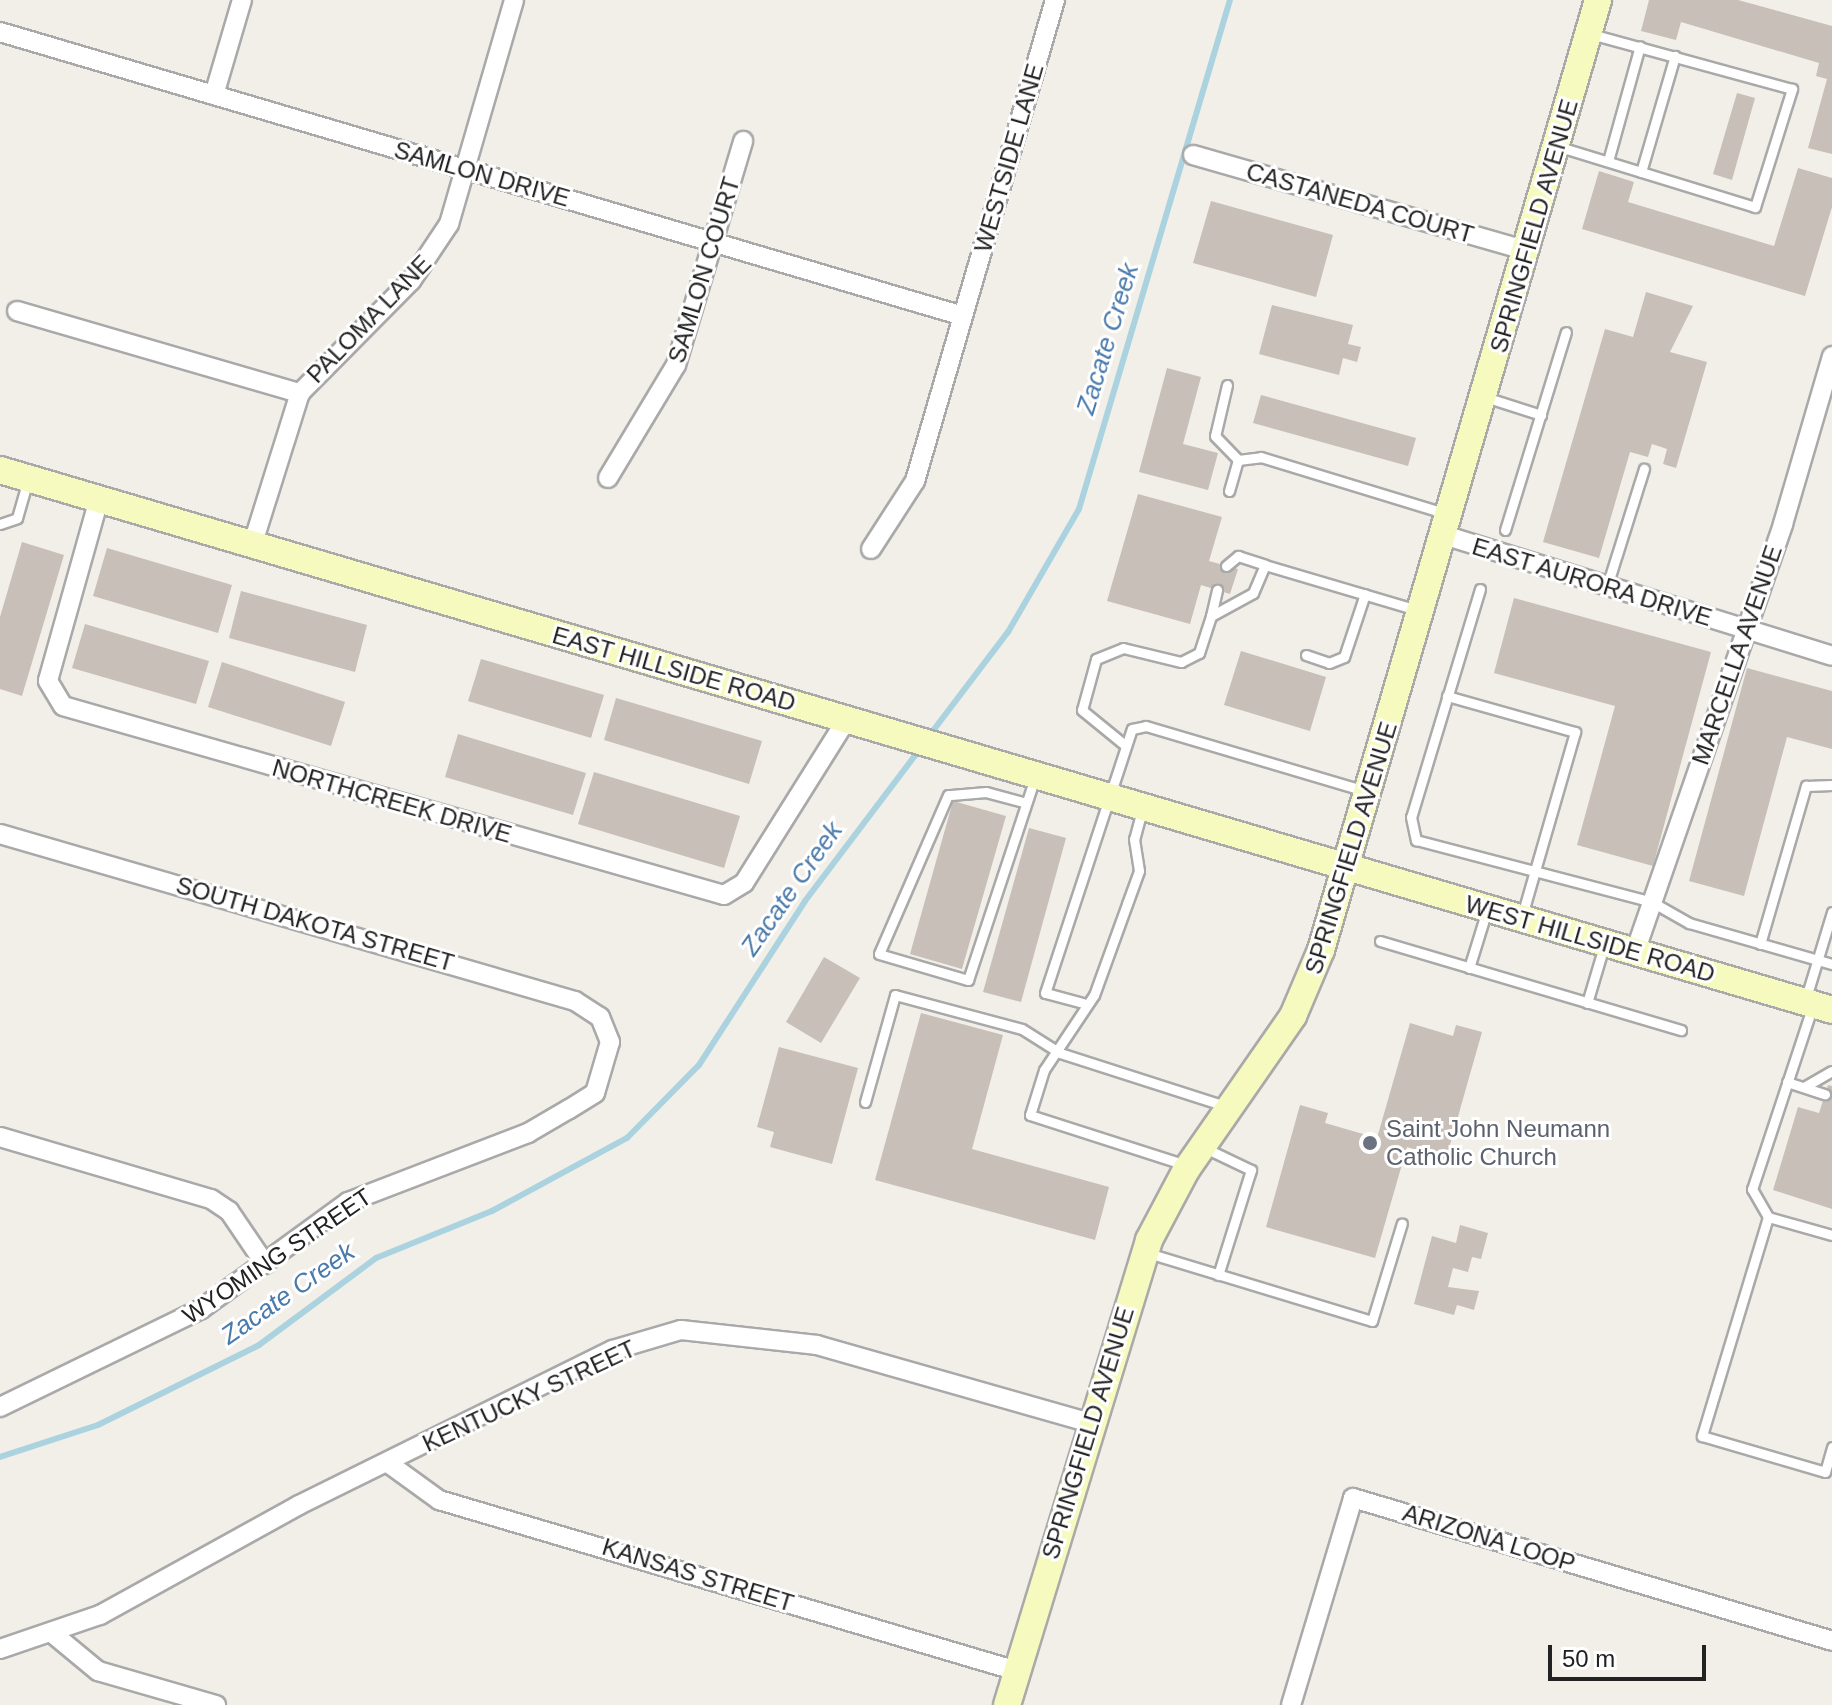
<!DOCTYPE html>
<html>
<head>
<meta charset="utf-8">
<style>
  body { margin:0 }
  #map { position:relative; width:1832px; height:1705px; overflow:hidden; background:#f2efe9; font-family:Arial,sans-serif }
  div>[style] { position:absolute }
  [style*='--x'] { left:calc(var(--x)*1px); top:calc(var(--y)*1px); width:calc(var(--w)*1px); rotate:calc(var(--a)*1deg) }
  .stream>* { height:6px; margin:-3px; padding:0 3px; transform-origin:3px; border-radius:3px; background:#aad3df }
  .building>* { inset:0; background:#c7bfb8 }
  .roads { filter:drop-shadow(2px 0 #a9a9a9) drop-shadow(-2px 0 #a9a9a9) drop-shadow(0 2px #a9a9a9) drop-shadow(0 -2px #a9a9a9) }
  .lane>* { height:9px; margin:-4.5px; padding:0 4.5px; transform-origin:4.5px; border-radius:4.5px; background:#fff }
  .street>* { height:18px; margin:-9px; padding:0 9px; transform-origin:9px; border-radius:9px; background:#fff }
  .secondary>* { height:26px; margin:-13px; padding:0 13px; transform-origin:13px; border-radius:13px; background:#f7fabf }
  .dots>* { width:22px; height:22px; translate:-50% -50%; box-sizing:border-box; border:4px solid #fff; border-radius:50% }
  span { translate:-50% -50%; white-space:nowrap; text-align:center; line-height:1.15; -webkit-text-stroke:6px #fff; paint-order:stroke }
  .street-label { font-size:24px; color:#222 }
  .worship-label { font-size:24px; color:#5b616d }
  .left { translate:0 -50%; text-align:left }
  .water-label { font-size:26px; color:#4a7aab; font-style:italic }
  .scale { position:absolute; left:1548px; top:1645px; width:158px; height:36px; box-sizing:border-box; border:4px solid #222; border-top:0; padding-left:10px; font-size:24px; line-height:28px; white-space:nowrap; color:#222; -webkit-text-stroke:6px #fff; paint-order:stroke }
</style>
</head>
<body>
<div id="map">
  <div class="stream">
    <i style="--x:929;--y:736;--w:131;--a:-52.8"></i>
    <i style="--x:1008;--y:632;--w:142;--a:-60"></i>
    <i style="--x:1079;--y:509;--w:531;--a:-73.48"></i>
    <i style="--x:0;--y:1457;--w:103;--a:-18.1"></i>
    <i style="--x:98;--y:1425;--w:180;--a:-26.4"></i>
    <i style="--x:259;--y:1345;--w:146;--a:-36.6"></i>
    <i style="--x:376;--y:1258;--w:125;--a:-22.1"></i>
    <i style="--x:492;--y:1211;--w:153;--a:-28.4"></i>
    <i style="--x:627;--y:1138;--w:103;--a:-45.4"></i>
    <i style="--x:699;--y:1065;--w:195;--a:-57.1"></i>
    <i style="--x:805;--y:901;--w:191;--a:-52.9"></i>
  </div>
  <div class="building">
    <i style="clip-path:polygon(1649px 0,1738px 0,1832px 26px,1832px 154px,1808px 148px,1827px 79px,1816px 76px,1819px 63px,1681px 22px,1676px 40px,1641px 31px)"></i>
    <i style="clip-path:polygon(1737px 93px,1755px 98px,1732px 180px,1713px 174px)"></i>
    <i style="clip-path:polygon(1798px 168px,1832px 178px,1832px 207px,1805px 296px,1582px 229px,1599px 171px,1634px 182px,1628px 202px,1774px 246px)"></i>
    <i style="clip-path:polygon(1211px 201px,1333px 235px,1316px 297px,1193px 263px)"></i>
    <i style="clip-path:polygon(1646px 292px,1693px 306px,1670px 352px,1707px 362px,1676px 468px,1663px 464px,1667px 449px,1652px 444px,1648px 457px,1630px 452px,1599px 558px,1543px 542px,1605px 329px,1633px 337px)"></i>
    <i style="clip-path:polygon(1272px 305px,1353px 325px,1348px 344px,1361px 347px,1357px 362px,1343px 358px,1339px 375px,1259px 354px)"></i>
    <i style="clip-path:polygon(1167px 368px,1201px 377px,1183px 444px,1218px 453px,1208px 490px,1139px 472px)"></i>
    <i style="clip-path:polygon(1261px 395px,1416px 438px,1408px 466px,1253px 423px)"></i>
    <i style="clip-path:polygon(1138px 494px,1222px 517px,1209px 561px,1238px 569px,1230px 594px,1201px 585px,1190px 624px,1107px 601px)"></i>
    <i style="clip-path:polygon(22px 542px,64px 555px,22px 696px,0 689px,0 617px)"></i>
    <i style="clip-path:polygon(107px 548px,232px 585px,218px 633px,93px 596px)"></i>
    <i style="clip-path:polygon(241px 591px,367px 625px,355px 672px,229px 638px)"></i>
    <i style="clip-path:polygon(1514px 598px,1711px 652px,1653px 866px,1577px 845px,1615px 706px,1494px 673px)"></i>
    <i style="clip-path:polygon(85px 624px,209px 661px,196px 704px,72px 668px)"></i>
    <i style="clip-path:polygon(1241px 651px,1326px 677px,1310px 731px,1224px 705px)"></i>
    <i style="clip-path:polygon(481px 659px,604px 695px,591px 738px,468px 701px)"></i>
    <i style="clip-path:polygon(222px 662px,345px 702px,331px 746px,208px 707px)"></i>
    <i style="clip-path:polygon(1747px 668px,1832px 691px,1832px 749px,1787px 737px,1744px 896px,1689px 881px)"></i>
    <i style="clip-path:polygon(616px 698px,762px 741px,749px 784px,604px 740px)"></i>
    <i style="clip-path:polygon(458px 734px,586px 773px,573px 815px,445px 777px)"></i>
    <i style="clip-path:polygon(594px 772px,740px 816px,724px 868px,578px 824px)"></i>
    <i style="clip-path:polygon(953px 801px,1006px 816px,962px 969px,910px 954px)"></i>
    <i style="clip-path:polygon(1029px 828px,1066px 838px,1021px 1002px,983px 992px)"></i>
    <i style="clip-path:polygon(824px 957px,860px 978px,821px 1043px,786px 1022px)"></i>
    <i style="clip-path:polygon(921px 1013px,1003px 1035px,972px 1149px,1109px 1187px,1095px 1240px,875px 1180px)"></i>
    <i style="clip-path:polygon(1410px 1023px,1453px 1036px,1456px 1025px,1482px 1032px,1446px 1159px,1407px 1147px,1375px 1258px,1266px 1227px,1300px 1105px,1328px 1113px,1325px 1123px,1377px 1138px)"></i>
    <i style="clip-path:polygon(779px 1047px,858px 1068px,832px 1164px,770px 1147px,774px 1132px,757px 1127px)"></i>
    <i style="clip-path:polygon(1828px 1085px,1832px 1086px,1832px 1209px,1773px 1190px,1798px 1107px,1819px 1113px)"></i>
    <i style="clip-path:polygon(1460px 1225px,1488px 1233px,1481px 1259px,1472px 1257px,1468px 1272px,1453px 1268px,1448px 1287px,1479px 1291px,1474px 1310px,1457px 1305px,1454px 1315px,1414px 1304px,1432px 1236px,1456px 1243px)"></i>
  </div>
  <div class="roads">
    <div class="lane">
      <i style="--x:1557;--y:146;--w:207;--a:17.1"></i>
      <i style="--x:1755;--y:207;--w:124;--a:-72.6"></i>
      <i style="--x:1792;--y:89;--w:208;--a:-164.7"></i>
      <i style="--x:1608;--y:161;--w:119;--a:-74.5"></i>
      <i style="--x:1641;--y:172;--w:121;--a:-73.7"></i>
      <i style="--x:1227;--y:385;--w:52;--a:103.2"></i>
      <i style="--x:1215;--y:436;--w:33;--a:46"></i>
      <i style="--x:1485;--y:397;--w:59;--a:17.8"></i>
      <i style="--x:1229;--y:491;--w:32;--a:-74"></i>
      <i style="--x:1238;--y:460;--w:23;--a:-7"></i>
      <i style="--x:1261;--y:457;--w:195;--a:17"></i>
      <i style="--x:0;--y:524;--w:18;--a:-19"></i>
      <i style="--x:17;--y:518;--w:37;--a:-74"></i>
      <i style="--x:1505;--y:530;--w:207;--a:-72.9"></i>
      <i style="--x:1226;--y:566;--w:16;--a:-40"></i>
      <i style="--x:1238;--y:556;--w:28;--a:18"></i>
      <i style="--x:1607;--y:586;--w:123;--a:-72.5"></i>
      <i style="--x:1480;--y:589;--w:238;--a:106.8"></i>
      <i style="--x:1411;--y:817;--w:24;--a:78"></i>
      <i style="--x:1416;--y:840;--w:244;--a:14.7"></i>
      <i style="--x:1652;--y:902;--w:43;--a:29.6"></i>
      <i style="--x:1689;--y:923;--w:149;--a:16"></i>
      <i style="--x:1211;--y:616;--w:27;--a:-77"></i>
      <i style="--x:1306;--y:655;--w:24;--a:19"></i>
      <i style="--x:1329;--y:663;--w:16;--a:-22"></i>
      <i style="--x:1344;--y:657;--w:66;--a:-71.6"></i>
      <i style="--x:1447;--y:696;--w:133;--a:15.7"></i>
      <i style="--x:1575;--y:732;--w:191;--a:106.1"></i>
      <i style="--x:1126;--y:746;--w:57;--a:-140.7"></i>
      <i style="--x:1082;--y:710;--w:53;--a:-74.6"></i>
      <i style="--x:1096;--y:659;--w:29;--a:-22"></i>
      <i style="--x:1123;--y:648;--w:60;--a:13.6"></i>
      <i style="--x:1181;--y:662;--w:20;--a:-27"></i>
      <i style="--x:1199;--y:653;--w:39;--a:-72"></i>
      <i style="--x:1211;--y:616;--w:48;--a:-28.7"></i>
      <i style="--x:1253;--y:593;--w:30;--a:-67"></i>
      <i style="--x:1265;--y:565;--w:159;--a:16.5"></i>
      <i style="--x:1023;--y:802;--w:38;--a:-165"></i>
      <i style="--x:986;--y:792;--w:38;--a:175"></i>
      <i style="--x:948;--y:795;--w:173;--a:113.5"></i>
      <i style="--x:879;--y:954;--w:93;--a:16.3"></i>
      <i style="--x:968;--y:980;--w:214;--a:-71.7"></i>
      <i style="--x:1142;--y:810;--w:30;--a:105"></i>
      <i style="--x:1134;--y:839;--w:32;--a:81"></i>
      <i style="--x:1139;--y:871;--w:35;--a:110"></i>
      <i style="--x:1127;--y:904;--w:97;--a:109.9"></i>
      <i style="--x:1094;--y:995;--w:90;--a:123.7"></i>
      <i style="--x:1044;--y:1070;--w:47;--a:107.3"></i>
      <i style="--x:1030;--y:1115;--w:164;--a:17.8"></i>
      <i style="--x:1380;--y:941;--w:314;--a:16.5"></i>
      <i style="--x:1760;--y:944;--w:165;--a:-73.8"></i>
      <i style="--x:1806;--y:786;--w:26;--a:-2"></i>
      <i style="--x:1469;--y:968;--w:61;--a:-72.8"></i>
      <i style="--x:1805;--y:1001;--w:93;--a:-73.1"></i>
      <i style="--x:1083;--y:1003;--w:39;--a:-165"></i>
      <i style="--x:1045;--y:993;--w:278;--a:-71.8"></i>
      <i style="--x:1132;--y:729;--w:14;--a:-12"></i>
      <i style="--x:1146;--y:726;--w:229;--a:16.5"></i>
      <i style="--x:1587;--y:1003;--w:59;--a:-73.4"></i>
      <i style="--x:1812;--y:1008;--w:191;--a:108.3"></i>
      <i style="--x:1752;--y:1189;--w:32;--a:60"></i>
      <i style="--x:1768;--y:1217;--w:229;--a:106.8"></i>
      <i style="--x:1702;--y:1436;--w:128;--a:16.3"></i>
      <i style="--x:1825;--y:1472;--w:26;--a:-74"></i>
      <i style="--x:1787;--y:1082;--w:40;--a:18"></i>
      <i style="--x:1804;--y:1087;--w:32;--a:-30"></i>
      <i style="--x:865;--y:1102;--w:111;--a:-74.3"></i>
      <i style="--x:895;--y:995;--w:131;--a:15"></i>
      <i style="--x:1022;--y:1029;--w:45;--a:32.3"></i>
      <i style="--x:1060;--y:1053;--w:176;--a:17.8"></i>
      <i style="--x:1205;--y:1148;--w:51;--a:25.6"></i>
      <i style="--x:1251;--y:1170;--w:110;--a:107.4"></i>
      <i style="--x:1768;--y:1217;--w:66;--a:15.7"></i>
      <i style="--x:1148;--y:1253;--w:234;--a:16.9"></i>
      <i style="--x:1372;--y:1321;--w:102;--a:-73"></i>
    </div>
    <div class="street">
      <i style="--x:0;--y:32;--w:1004;--a:16.43"></i>
      <i style="--x:214;--y:95;--w:99;--a:-73.6"></i>
      <i style="--x:1193;--y:155;--w:348;--a:16"></i>
      <i style="--x:17;--y:311;--w:295;--a:16.2"></i>
      <i style="--x:608;--y:478;--w:132;--a:-59"></i>
      <i style="--x:676;--y:365;--w:234;--a:-73.3"></i>
      <i style="--x:99;--y:499;--w:189;--a:105.7"></i>
      <i style="--x:48;--y:681;--w:29;--a:59"></i>
      <i style="--x:63;--y:706;--w:687;--a:15.96"></i>
      <i style="--x:724;--y:895;--w:23;--a:-31"></i>
      <i style="--x:744;--y:883;--w:194;--a:-57.9"></i>
      <i style="--x:1444;--y:535;--w:406;--a:17.3"></i>
      <i style="--x:252;--y:546;--w:160;--a:-72.6"></i>
      <i style="--x:300;--y:393;--w:158;--a:-45.3"></i>
      <i style="--x:411;--y:281;--w:69;--a:-56.3"></i>
      <i style="--x:449;--y:224;--w:233;--a:-73.8"></i>
      <i style="--x:871;--y:549;--w:81;--a:-57.1"></i>
      <i style="--x:915;--y:481;--w:501;--a:-73.77"></i>
      <i style="--x:0;--y:834;--w:599;--a:16.2"></i>
      <i style="--x:575;--y:1001;--w:30;--a:33"></i>
      <i style="--x:600;--y:1017;--w:27;--a:68"></i>
      <i style="--x:610;--y:1042;--w:53;--a:106.4"></i>
      <i style="--x:595;--y:1093;--w:31;--a:148"></i>
      <i style="--x:569;--y:1109;--w:48;--a:149.7"></i>
      <i style="--x:528;--y:1133;--w:193;--a:159"></i>
      <i style="--x:348;--y:1202;--w:182;--a:143.9"></i>
      <i style="--x:201;--y:1309;--w:224;--a:154"></i>
      <i style="--x:1635;--y:952;--w:453;--a:-70.9"></i>
      <i style="--x:1783;--y:524;--w:175;--a:-73.7"></i>
      <i style="--x:0;--y:1137;--w:220;--a:16.4"></i>
      <i style="--x:211;--y:1199;--w:22;--a:34"></i>
      <i style="--x:229;--y:1211;--w:64;--a:55.8"></i>
      <i style="--x:388;--y:1463;--w:63;--a:36"></i>
      <i style="--x:439;--y:1500;--w:603;--a:16.48"></i>
      <i style="--x:52;--y:1633;--w:60;--a:39.6"></i>
      <i style="--x:98;--y:1671;--w:123;--a:16.1"></i>
      <i style="--x:0;--y:1649;--w:106;--a:-18.8"></i>
      <i style="--x:100;--y:1615;--w:227;--a:-28.9"></i>
      <i style="--x:299;--y:1505;--w:350;--a:-26.3"></i>
      <i style="--x:613;--y:1350;--w:71;--a:-16.4"></i>
      <i style="--x:681;--y:1330;--w:137;--a:6.3"></i>
      <i style="--x:817;--y:1345;--w:285;--a:15.9"></i>
      <i style="--x:1291;--y:1705;--w:216;--a:-73.3"></i>
      <i style="--x:1353;--y:1498;--w:500;--a:16.6"></i>
    </div>
    <div class="secondary">
      <i style="--x:0;--y:470;--w:1910;--a:16.42"></i>
      <i style="--x:1007;--y:1705;--w:486;--a:-73"></i>
      <i style="--x:1149;--y:1240;--w:79;--a:-62.1"></i>
      <i style="--x:1186;--y:1170;--w:188;--a:-55.2"></i>
      <i style="--x:1293;--y:1016;--w:72;--a:-67"></i>
      <i style="--x:1321;--y:950;--w:990;--a:-73.74"></i>
    </div>
  </div>
  <div class="dots">
    <i style="left:1370px;top:1143px;background:#6b7280"></i>
  </div>
  <div class="street-label">
    <span style="left:1009px;top:158px;rotate:-74deg">WESTSIDE LANE</span>
    <span style="left:482px;top:174px;rotate:16deg">SAMLON DRIVE</span>
    <span style="left:1360px;top:203px;rotate:16deg">CASTANEDA COURT</span>
    <span style="left:1534px;top:226px;rotate:-74deg">SPRINGFIELD AVENUE</span>
    <span style="left:704px;top:270px;rotate:-73deg">SAMLON COURT</span>
    <span style="left:369px;top:319px;rotate:-46deg">PALOMA LANE</span>
    <span style="left:1592px;top:582px;rotate:17deg">EAST AURORA DRIVE</span>
    <span style="left:1737px;top:655px;rotate:-71deg">MARCELLA AVENUE</span>
    <span style="left:674px;top:669px;rotate:16deg">EAST HILLSIDE ROAD</span>
    <span style="left:392px;top:801px;rotate:16deg">NORTHCREEK DRIVE</span>
    <span style="left:1351px;top:848px;rotate:-73deg">SPRINGFIELD AVENUE</span>
    <span style="left:315px;top:924px;rotate:16deg">SOUTH DAKOTA STREET</span>
    <span style="left:1590px;top:939px;rotate:16deg">WEST HILLSIDE ROAD</span>
    <span style="left:277px;top:1256px;rotate:-34deg">WYOMING STREET</span>
    <span style="left:529px;top:1396px;rotate:-25deg">KENTUCKY STREET</span>
    <span style="left:1088px;top:1433px;rotate:-73deg">SPRINGFIELD AVENUE</span>
    <span style="left:1489px;top:1538px;rotate:17deg">ARIZONA LOOP</span>
    <span style="left:698px;top:1575px;rotate:17deg">KANSAS STREET</span>
  </div>
  <div class="worship-label">
    <span class="left" style="left:1386px;top:1143px">Saint John Neumann<br>Catholic Church</span>
  </div>
  <div class="water-label">
    <span style="left:1108px;top:339px;rotate:-73deg">Zacate Creek</span>
    <span style="left:792px;top:889px;rotate:-55deg">Zacate Creek</span>
    <span style="left:288px;top:1294px;rotate:-35deg">Zacate Creek</span>
  </div>
  <div class="scale">50 m</div>
</div>
</body>
</html>
